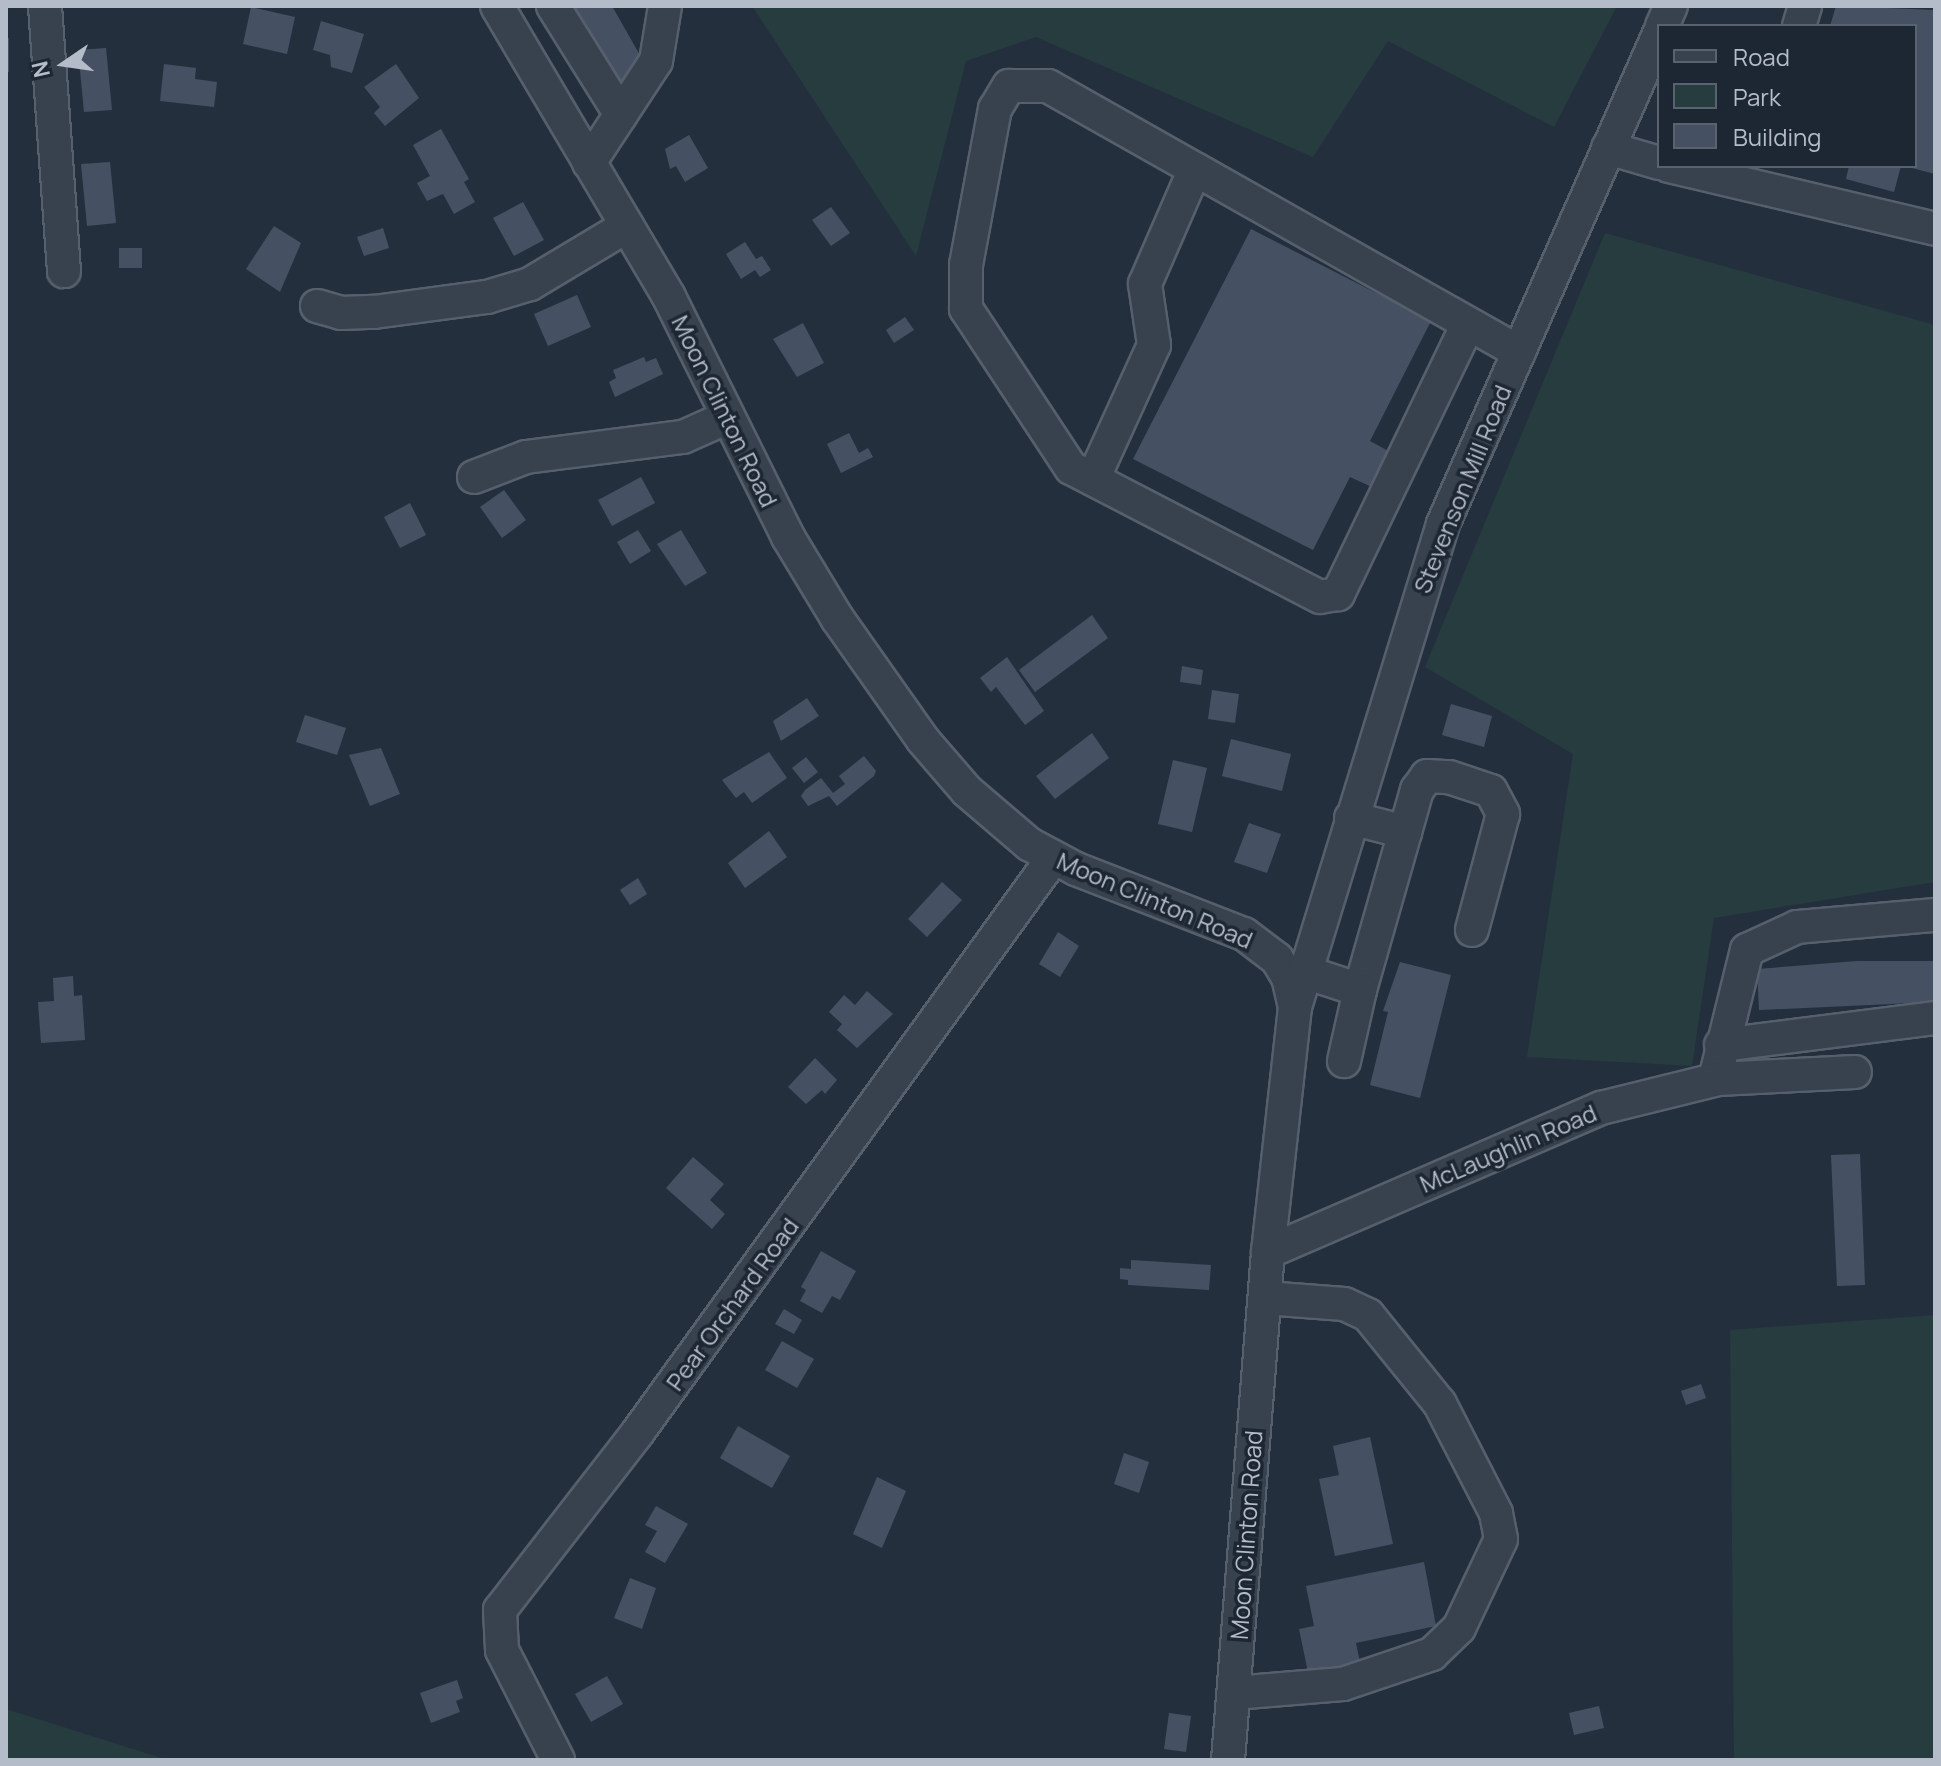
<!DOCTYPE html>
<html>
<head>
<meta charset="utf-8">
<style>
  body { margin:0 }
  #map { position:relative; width:1941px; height:1766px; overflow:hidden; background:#242f3e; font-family:Manrope,sans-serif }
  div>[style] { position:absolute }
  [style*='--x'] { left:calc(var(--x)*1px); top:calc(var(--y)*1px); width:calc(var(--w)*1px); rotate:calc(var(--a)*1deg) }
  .green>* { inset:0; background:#263c3f }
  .building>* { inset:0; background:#455162 }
  .roads { filter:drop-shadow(2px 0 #565f6c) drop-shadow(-2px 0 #565f6c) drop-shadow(0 2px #565f6c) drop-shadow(0 -2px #565f6c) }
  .minor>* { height:32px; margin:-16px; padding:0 16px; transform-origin:16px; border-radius:16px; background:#38414e }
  span { translate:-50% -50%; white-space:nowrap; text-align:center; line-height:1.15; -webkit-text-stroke:7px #1d2633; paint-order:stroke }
  .street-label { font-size:24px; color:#b4bcc9 }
  .frame { position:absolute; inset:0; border:8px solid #b4bcc9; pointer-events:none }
  .legend { position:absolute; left:1657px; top:24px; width:260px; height:144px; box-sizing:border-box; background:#1d2633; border:2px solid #59626f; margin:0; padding:10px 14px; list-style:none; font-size:24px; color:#b4bcc9 }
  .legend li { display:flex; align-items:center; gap:16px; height:40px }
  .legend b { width:40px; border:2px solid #59626f }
  .north { position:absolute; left:24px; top:24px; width:80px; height:80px; -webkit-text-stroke:6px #1d2633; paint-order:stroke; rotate:257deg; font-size:22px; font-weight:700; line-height:32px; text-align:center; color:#b4bcc9 }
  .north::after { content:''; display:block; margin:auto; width:28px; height:36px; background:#b4bcc9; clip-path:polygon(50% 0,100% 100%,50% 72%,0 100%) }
</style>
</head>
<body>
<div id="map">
  <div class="green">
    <i style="clip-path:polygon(752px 6px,1617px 6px,1554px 127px,1388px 41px,1313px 157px,1036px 37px,966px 61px,916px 256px)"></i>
    <i style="clip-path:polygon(1605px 233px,1935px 325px,1935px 882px,1714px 918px,1692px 1066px,1527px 1057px,1573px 754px,1425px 667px)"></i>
    <i style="clip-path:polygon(1935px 1315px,1935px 1760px,1734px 1760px,1730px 1330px)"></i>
    <i style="clip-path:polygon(6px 1709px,168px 1760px,6px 1760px)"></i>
  </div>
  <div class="building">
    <i style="clip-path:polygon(573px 6px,612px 6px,649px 71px,619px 88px)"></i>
    <i style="clip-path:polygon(1836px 6px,1935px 10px,1935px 174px,1908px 167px,1915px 166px,1915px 26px,1830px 26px)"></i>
    <i style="clip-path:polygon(251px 7px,295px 17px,287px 54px,243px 44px)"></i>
    <i style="clip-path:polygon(321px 21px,364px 34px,352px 73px,331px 67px,330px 55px,313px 50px)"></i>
    <i style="clip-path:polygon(6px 38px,9px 38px,9px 72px,6px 72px)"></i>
    <i style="clip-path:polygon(106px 48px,112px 110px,84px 112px,78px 50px)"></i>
    <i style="clip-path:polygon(164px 64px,196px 68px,195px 79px,217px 82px,214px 107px,160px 101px)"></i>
    <i style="clip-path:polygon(396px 64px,419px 98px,385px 126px,374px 113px,380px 107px,364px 87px)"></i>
    <i style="clip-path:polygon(441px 129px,469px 179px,464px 182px,475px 202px,454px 214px,443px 194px,427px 201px,417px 183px,430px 176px,413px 145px)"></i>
    <i style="clip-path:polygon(689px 135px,708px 168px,685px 182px,676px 166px,670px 169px,665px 149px)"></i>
    <i style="clip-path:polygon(110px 162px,116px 223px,87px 226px,81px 164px)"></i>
    <i style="clip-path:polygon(1849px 166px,1901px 166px,1894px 192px,1846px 179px)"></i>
    <i style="clip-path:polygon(523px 202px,544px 240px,514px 256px,493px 218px)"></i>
    <i style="clip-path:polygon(831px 207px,850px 233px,831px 246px,812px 220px)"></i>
    <i style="clip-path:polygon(274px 226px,301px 243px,280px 292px,246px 269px)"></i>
    <i style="clip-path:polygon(383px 228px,389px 248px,364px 256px,357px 237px)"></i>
    <i style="clip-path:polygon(1251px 229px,1431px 321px,1370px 441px,1392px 453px,1374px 488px,1350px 477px,1313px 550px,1133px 459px)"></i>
    <i style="clip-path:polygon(745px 242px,756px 259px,762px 256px,771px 270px,760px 277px,755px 270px,741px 279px,726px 254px)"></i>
    <i style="clip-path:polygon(119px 248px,142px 248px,142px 268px,119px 268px)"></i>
    <i style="clip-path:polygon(577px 295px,591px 327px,548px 346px,534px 314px)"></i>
    <i style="clip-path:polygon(905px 317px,914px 330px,894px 343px,886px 330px)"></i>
    <i style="clip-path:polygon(803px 323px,824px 363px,797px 377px,773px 339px)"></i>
    <i style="clip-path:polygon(644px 357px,646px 362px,656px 358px,663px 374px,615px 397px,609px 382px,616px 378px,613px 370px)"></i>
    <i style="clip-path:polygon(849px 433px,859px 453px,868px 448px,873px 457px,841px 473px,827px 444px)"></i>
    <i style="clip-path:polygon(641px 477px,655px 503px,612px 526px,598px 500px)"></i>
    <i style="clip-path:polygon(504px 490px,526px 520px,502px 538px,480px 507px)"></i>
    <i style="clip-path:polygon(410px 503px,426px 535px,400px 548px,384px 517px)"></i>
    <i style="clip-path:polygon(638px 530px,651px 551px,630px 564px,617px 542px)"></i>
    <i style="clip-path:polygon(681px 530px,707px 573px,685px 586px,657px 544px)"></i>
    <i style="clip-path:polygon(1092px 615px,1108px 638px,1035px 692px,1019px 670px)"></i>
    <i style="clip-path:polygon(1007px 657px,1044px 711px,1025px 725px,996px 687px,991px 692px,980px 678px)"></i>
    <i style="clip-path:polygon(1182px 666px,1203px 670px,1201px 685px,1180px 682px)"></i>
    <i style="clip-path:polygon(1212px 690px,1239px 694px,1235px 723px,1208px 719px)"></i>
    <i style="clip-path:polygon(807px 698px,819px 716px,781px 741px,773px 721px)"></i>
    <i style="clip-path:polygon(1451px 704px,1492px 716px,1484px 747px,1442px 735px)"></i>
    <i style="clip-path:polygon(305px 715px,346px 728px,337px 755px,296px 742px)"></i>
    <i style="clip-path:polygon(1092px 733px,1109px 758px,1055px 799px,1036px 776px)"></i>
    <i style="clip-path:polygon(1231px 739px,1291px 754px,1282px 791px,1222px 776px)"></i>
    <i style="clip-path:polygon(381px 748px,400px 794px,370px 806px,349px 755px)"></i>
    <i style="clip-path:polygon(769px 752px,787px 778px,752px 803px,744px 792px,736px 798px,722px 780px)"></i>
    <i style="clip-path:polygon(864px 756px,876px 771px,874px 776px,837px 806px,829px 796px,808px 806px,801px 796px,805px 790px,821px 778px,833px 793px,845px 784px,839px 776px)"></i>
    <i style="clip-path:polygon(806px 757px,818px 772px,804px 783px,792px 768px)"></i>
    <i style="clip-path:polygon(1173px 760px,1207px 768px,1192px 832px,1158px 824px)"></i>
    <i style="clip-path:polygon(1249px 823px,1281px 834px,1267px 873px,1234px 862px)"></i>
    <i style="clip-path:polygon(769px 831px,787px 857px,745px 888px,728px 863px)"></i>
    <i style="clip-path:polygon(638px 878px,647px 894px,630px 905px,620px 890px)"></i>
    <i style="clip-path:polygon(942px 882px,962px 900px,927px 937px,908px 919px)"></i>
    <i style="clip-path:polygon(1058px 932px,1079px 946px,1060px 977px,1039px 964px)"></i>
    <i style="clip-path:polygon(1857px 961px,1935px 961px,1935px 1002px,1759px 1010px,1757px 969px)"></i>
    <i style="clip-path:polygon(1400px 962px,1451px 975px,1420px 1098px,1370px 1085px,1388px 1012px,1383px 1011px)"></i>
    <i style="clip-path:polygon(73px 976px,74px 996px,82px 995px,85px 1040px,41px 1043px,38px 1002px,54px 1001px,53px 978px)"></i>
    <i style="clip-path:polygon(867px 991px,893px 1014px,857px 1048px,837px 1030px,842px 1024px,829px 1012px,844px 995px,855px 1005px)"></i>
    <i style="clip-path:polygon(815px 1058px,837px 1080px,825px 1094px,822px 1090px,806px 1104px,788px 1087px)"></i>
    <i style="clip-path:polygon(1860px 1154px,1865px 1285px,1837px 1286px,1831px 1155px)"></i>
    <i style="clip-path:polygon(693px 1157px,724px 1184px,710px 1200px,725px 1214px,712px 1229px,666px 1188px)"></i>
    <i style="clip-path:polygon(821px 1251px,856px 1271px,840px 1300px,832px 1296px,822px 1313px,800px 1301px,806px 1290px,801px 1287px)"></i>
    <i style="clip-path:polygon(1131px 1260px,1211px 1265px,1209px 1290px,1128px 1285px,1128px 1280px,1120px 1279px,1120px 1268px,1131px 1269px)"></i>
    <i style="clip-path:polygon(784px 1309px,802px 1320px,794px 1334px,775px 1324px)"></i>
    <i style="clip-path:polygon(782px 1341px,814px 1359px,797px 1388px,765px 1370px)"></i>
    <i style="clip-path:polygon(1701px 1384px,1706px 1398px,1686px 1405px,1681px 1391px)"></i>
    <i style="clip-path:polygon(738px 1426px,790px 1456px,772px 1488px,720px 1458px)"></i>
    <i style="clip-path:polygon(1370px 1437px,1393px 1544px,1335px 1556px,1319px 1479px,1339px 1475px,1333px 1446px)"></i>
    <i style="clip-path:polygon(1124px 1453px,1149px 1462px,1139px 1493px,1114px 1484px)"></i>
    <i style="clip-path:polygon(877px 1477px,906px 1491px,882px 1548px,853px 1534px)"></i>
    <i style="clip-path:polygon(656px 1506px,688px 1524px,665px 1563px,645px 1552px,657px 1531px,645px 1525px)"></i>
    <i style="clip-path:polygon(1424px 1562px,1436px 1626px,1356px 1643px,1362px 1672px,1310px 1682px,1299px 1629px,1314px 1626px,1306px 1586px)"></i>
    <i style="clip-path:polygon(630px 1578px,656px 1588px,642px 1629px,614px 1618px)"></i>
    <i style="clip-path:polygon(607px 1676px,623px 1704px,591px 1722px,575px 1694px)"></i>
    <i style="clip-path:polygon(457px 1680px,463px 1698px,456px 1701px,460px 1712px,431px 1723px,420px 1693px)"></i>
    <i style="clip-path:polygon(1599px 1706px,1604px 1728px,1574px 1735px,1569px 1713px)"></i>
    <i style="clip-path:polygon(1169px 1713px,1191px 1716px,1186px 1752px,1164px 1749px)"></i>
  </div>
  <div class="roads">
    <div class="minor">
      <i style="--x:45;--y:6;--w:266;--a:85.9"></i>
      <i style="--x:497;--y:6;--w:338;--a:59.4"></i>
      <i style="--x:669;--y:297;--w:268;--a:63.6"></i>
      <i style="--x:788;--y:537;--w:95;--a:58.8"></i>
      <i style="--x:837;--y:618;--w:149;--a:54.8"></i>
      <i style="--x:923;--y:740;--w:67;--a:49.2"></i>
      <i style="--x:967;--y:791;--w:82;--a:40.5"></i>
      <i style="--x:1029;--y:844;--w:53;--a:28"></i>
      <i style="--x:1076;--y:869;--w:180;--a:21.2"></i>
      <i style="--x:1244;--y:934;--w:41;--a:37.1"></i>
      <i style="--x:1277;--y:959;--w:21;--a:59"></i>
      <i style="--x:1288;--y:977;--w:31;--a:77"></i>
      <i style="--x:1295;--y:1007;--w:246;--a:96.3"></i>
      <i style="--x:1268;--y:1252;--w:510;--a:94.5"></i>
      <i style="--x:553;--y:6;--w:128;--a:58"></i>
      <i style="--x:1662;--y:26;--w:22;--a:-66"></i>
      <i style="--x:1799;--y:26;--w:21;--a:-73"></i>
      <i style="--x:1608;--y:148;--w:53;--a:16.4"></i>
      <i style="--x:589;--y:163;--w:122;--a:-56.7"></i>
      <i style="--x:656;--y:61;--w:56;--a:-80.7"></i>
      <i style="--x:1669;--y:166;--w:273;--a:13.3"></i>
      <i style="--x:317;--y:306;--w:25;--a:16"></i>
      <i style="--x:341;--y:313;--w:33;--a:-2"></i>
      <i style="--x:374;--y:312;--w:114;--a:-7.6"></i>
      <i style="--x:487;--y:297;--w:45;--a:-16.8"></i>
      <i style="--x:530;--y:284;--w:113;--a:-30.9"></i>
      <i style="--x:1468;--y:324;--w:300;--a:115.7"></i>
      <i style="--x:1338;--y:594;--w:18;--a:171"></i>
      <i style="--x:1320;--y:597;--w:280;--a:-152.6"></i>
      <i style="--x:1071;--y:468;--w:191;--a:-123.4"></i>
      <i style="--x:966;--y:309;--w:44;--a:-90"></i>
      <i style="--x:966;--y:265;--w:159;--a:-79.5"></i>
      <i style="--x:995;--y:109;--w:27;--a:-59"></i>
      <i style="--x:1009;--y:86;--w:39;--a:0"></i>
      <i style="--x:1048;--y:86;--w:541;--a:29.46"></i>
      <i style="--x:474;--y:477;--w:56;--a:-21"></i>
      <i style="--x:526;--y:457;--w:158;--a:-7.3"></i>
      <i style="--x:683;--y:437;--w:49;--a:-24"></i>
      <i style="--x:1093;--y:479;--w:147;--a:-65.5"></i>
      <i style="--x:1154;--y:345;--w:62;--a:-98.4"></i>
      <i style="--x:1145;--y:284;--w:125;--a:-66.5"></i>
      <i style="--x:1351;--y:818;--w:56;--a:14.5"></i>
      <i style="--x:1405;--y:832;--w:164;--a:105.9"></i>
      <i style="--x:1405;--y:832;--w:44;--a:-74.1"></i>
      <i style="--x:1417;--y:790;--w:17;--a:-54"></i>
      <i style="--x:1427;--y:776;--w:22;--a:3"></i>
      <i style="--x:1449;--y:777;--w:44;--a:18.4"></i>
      <i style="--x:1491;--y:791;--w:26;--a:62"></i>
      <i style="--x:1503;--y:814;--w:120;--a:105"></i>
      <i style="--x:1305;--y:972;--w:58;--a:18.1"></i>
      <i style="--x:1360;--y:990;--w:73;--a:102.7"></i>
      <i style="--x:1295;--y:1007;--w:505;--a:-72.96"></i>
      <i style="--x:1443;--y:524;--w:535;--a:-66.21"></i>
      <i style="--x:1721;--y:1045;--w:216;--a:-7.2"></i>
      <i style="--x:1715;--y:1079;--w:133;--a:-76.1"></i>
      <i style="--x:1747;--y:950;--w:55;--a:-24.7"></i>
      <i style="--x:1797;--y:927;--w:139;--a:-5"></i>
      <i style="--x:1268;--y:1252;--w:363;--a:-23.4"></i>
      <i style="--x:1601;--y:1108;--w:121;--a:-13.9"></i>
      <i style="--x:1718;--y:1079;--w:137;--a:-2.9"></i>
      <i style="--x:1234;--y:1693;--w:109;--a:-4.7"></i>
      <i style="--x:1343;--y:1684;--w:94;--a:-18.6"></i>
      <i style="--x:1432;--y:1654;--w:37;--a:-44"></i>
      <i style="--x:1459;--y:1628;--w:98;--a:-64.7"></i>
      <i style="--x:1501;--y:1539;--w:26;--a:-101"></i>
      <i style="--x:1496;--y:1513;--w:123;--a:-117.2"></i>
      <i style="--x:1440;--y:1404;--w:114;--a:-129"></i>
      <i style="--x:1368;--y:1315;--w:26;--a:-155"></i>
      <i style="--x:1344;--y:1304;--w:79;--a:-175.7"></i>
      <i style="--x:558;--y:1760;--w:123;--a:-117"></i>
      <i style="--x:502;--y:1650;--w:40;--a:-92.9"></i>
      <i style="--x:500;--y:1610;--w:225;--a:-52.2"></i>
      <i style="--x:638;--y:1432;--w:708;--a:-54.13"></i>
    </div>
  </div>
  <div class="street-label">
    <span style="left:725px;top:411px;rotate:64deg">Moon Clinton Road</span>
    <span style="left:1462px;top:489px;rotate:-68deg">Stevenson Mill Road</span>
    <span style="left:1155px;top:900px;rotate:23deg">Moon Clinton Road</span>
    <span style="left:1508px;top:1148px;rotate:-23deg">McLaughlin Road</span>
    <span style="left:732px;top:1304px;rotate:-54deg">Pear Orchard Road</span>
    <span style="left:1246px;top:1535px;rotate:-86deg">Moon Clinton Road</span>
  </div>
  <div class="frame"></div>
  <ul class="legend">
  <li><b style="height:10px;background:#38414e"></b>Road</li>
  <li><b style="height:22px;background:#263c3f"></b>Park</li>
  <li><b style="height:22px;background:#455162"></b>Building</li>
  </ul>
  <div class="north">N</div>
</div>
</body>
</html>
